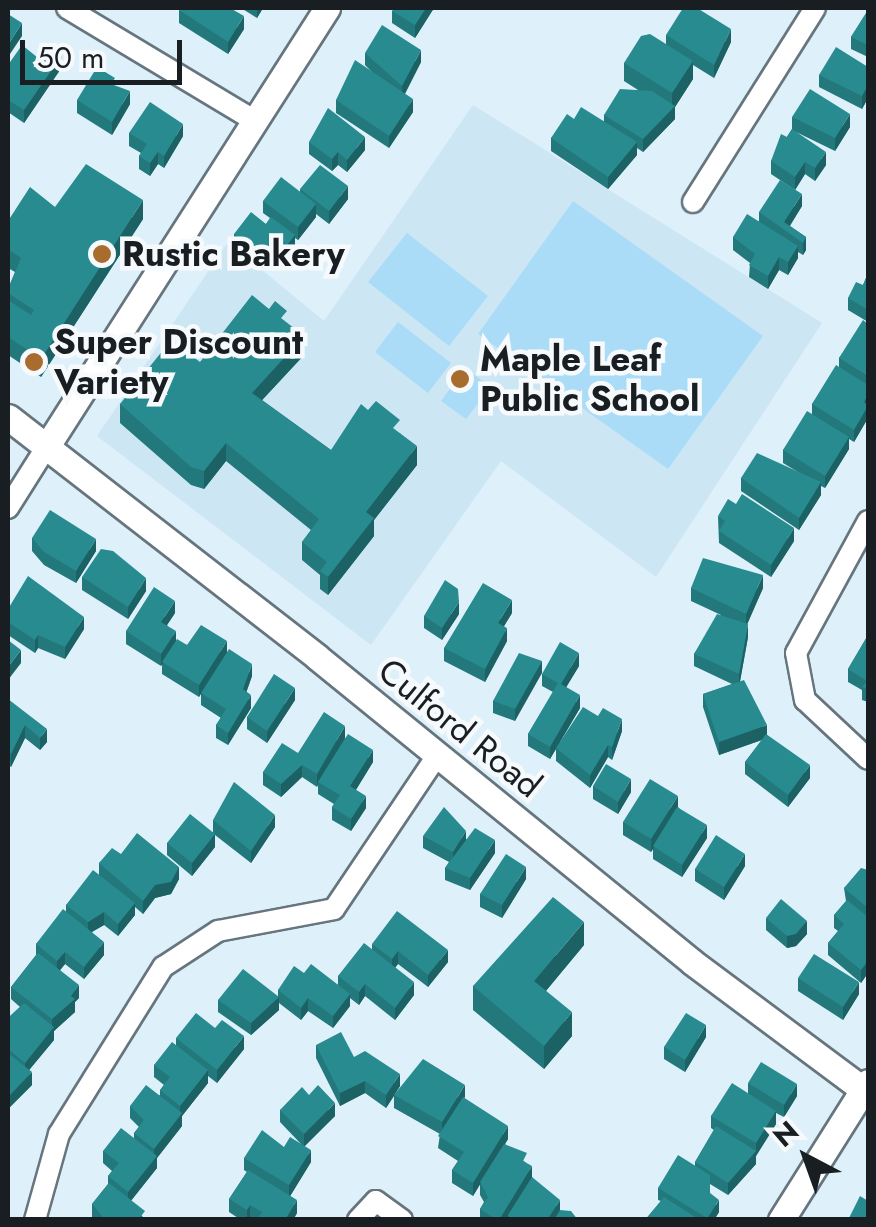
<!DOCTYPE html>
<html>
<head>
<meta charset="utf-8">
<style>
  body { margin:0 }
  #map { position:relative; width:876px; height:1227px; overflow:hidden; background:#def0fa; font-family:Jost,sans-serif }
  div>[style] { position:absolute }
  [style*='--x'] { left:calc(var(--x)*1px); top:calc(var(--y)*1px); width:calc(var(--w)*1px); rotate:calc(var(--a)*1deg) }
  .built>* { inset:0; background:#cce6f4 }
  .green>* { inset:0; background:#abdcf7 }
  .roads { filter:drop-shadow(2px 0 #66757e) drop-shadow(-2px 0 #66757e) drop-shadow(0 2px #66757e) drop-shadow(0 -2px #66757e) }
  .minor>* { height:20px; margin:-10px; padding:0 10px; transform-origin:10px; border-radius:10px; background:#fff }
  .tertiary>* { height:25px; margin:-12.5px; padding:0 12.5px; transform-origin:12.5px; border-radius:12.5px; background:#fff }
  .wall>* { inset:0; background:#22787b }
  .shaded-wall>* { inset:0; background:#1c6164 }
  .building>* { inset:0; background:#288b8f }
  .dots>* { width:28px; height:28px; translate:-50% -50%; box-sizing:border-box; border:5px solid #f7fafc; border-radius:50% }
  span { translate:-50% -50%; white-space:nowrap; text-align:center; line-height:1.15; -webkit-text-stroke:9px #f7fafc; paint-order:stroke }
  .poi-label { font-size:35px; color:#181e22; font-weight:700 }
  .left { translate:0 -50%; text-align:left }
  .street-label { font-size:35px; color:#181e22 }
  .frame { position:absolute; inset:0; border:10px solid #181e22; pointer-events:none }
  .north { position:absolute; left:756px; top:1107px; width:100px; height:100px; -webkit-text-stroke:8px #f7fafc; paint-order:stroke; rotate:319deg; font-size:28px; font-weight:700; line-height:40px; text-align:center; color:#181e22 }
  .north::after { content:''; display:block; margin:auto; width:35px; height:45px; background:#181e22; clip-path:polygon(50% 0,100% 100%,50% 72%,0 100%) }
  .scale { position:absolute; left:20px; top:40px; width:162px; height:45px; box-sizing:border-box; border:5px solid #181e22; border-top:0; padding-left:12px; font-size:30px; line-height:35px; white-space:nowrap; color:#181e22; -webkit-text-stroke:8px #f7fafc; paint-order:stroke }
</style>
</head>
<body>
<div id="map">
  <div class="built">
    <i style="clip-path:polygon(473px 105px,822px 323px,656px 577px,501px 461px,371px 645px,97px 436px,228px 242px,324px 321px)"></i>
  </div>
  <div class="green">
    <i style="clip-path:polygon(573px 201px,763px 336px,668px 469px,478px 334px)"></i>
    <i style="clip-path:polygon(407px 233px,488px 296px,449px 346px,368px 282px)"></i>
    <i style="clip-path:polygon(398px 322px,451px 363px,428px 393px,375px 352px)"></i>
    <i style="clip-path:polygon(465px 368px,491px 387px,466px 419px,441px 401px)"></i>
  </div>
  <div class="roads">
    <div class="minor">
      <i style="--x:67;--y:8;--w:219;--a:31"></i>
      <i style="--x:693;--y:202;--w:229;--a:-57.8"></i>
      <i style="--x:8;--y:508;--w:73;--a:-57.8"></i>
      <i style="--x:868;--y:521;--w:150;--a:118.6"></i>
      <i style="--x:796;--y:653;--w:48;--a:79.2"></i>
      <i style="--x:805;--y:700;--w:86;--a:43.1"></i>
      <i style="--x:35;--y:1220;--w:89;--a:-74.4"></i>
      <i style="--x:59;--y:1134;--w:197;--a:-58.1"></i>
      <i style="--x:163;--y:967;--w:66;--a:-33.2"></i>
      <i style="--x:218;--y:931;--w:118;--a:-10.7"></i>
      <i style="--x:334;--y:909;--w:187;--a:-56.1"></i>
      <i style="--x:358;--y:1220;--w:26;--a:-47"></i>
      <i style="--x:376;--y:1201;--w:32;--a:36"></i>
    </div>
    <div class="tertiary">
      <i style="--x:8;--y:417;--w:391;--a:37.8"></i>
      <i style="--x:317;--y:657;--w:483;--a:39.1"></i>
      <i style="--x:692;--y:962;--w:219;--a:36.7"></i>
      <i style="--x:47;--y:446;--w:520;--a:-57.41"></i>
      <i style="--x:781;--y:1220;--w:163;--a:-57.8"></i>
    </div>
  </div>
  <div class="wall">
    <i style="clip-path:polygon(241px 8px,263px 8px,257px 18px)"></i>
    <i style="clip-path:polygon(434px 8px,415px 38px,392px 23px,392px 11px)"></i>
    <i style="clip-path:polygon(179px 10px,244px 29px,228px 54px,179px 23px)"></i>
    <i style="clip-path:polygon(868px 10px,868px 57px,851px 49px,851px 37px)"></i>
    <i style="clip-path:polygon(666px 35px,731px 42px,714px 78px,693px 65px,693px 79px,675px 107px,675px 119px,643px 152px,637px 148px,637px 155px,608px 189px,551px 151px,551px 138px,574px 119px,604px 121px,604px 115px,638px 90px,624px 81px,624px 63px,666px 44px)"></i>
    <i style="clip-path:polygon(365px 53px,421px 62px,405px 94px,413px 112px,389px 148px,336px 113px,336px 100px,372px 72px,365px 65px)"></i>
    <i style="clip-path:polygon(37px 57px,62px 67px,24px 123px,8px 112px,8px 65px)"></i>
    <i style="clip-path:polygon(868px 67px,868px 98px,862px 109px,819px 87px,819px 75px)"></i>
    <i style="clip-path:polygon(77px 100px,130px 104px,112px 135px,77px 113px)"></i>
    <i style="clip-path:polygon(792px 117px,850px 127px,835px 151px,796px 132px,826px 165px,815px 181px,805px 174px,795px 190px,771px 174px,771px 161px,792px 129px)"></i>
    <i style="clip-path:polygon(129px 133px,183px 136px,164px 168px,158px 164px,150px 176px,139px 169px,139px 156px,141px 153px,129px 146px)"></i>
    <i style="clip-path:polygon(309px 142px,365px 150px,347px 172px,338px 165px,332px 171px,309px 154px)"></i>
    <i style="clip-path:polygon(300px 189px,348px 199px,329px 224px,316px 214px,316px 217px,298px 240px,295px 238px,295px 248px,287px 258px,278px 251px,264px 269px,234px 246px,234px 234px,266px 224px,270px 218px,263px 213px,263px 201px,300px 192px)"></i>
    <i style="clip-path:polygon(802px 206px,790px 226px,806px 237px,806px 250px,803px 255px,798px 252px,798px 258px,788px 275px,779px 270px,768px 289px,749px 277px,750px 263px,733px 250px,733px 237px,759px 221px,759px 212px)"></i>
    <i style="clip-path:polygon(55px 207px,143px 219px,41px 377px,8px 355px,8px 289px,15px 272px,8px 268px,8px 221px)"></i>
    <i style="clip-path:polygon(868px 273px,868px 322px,848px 310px,848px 298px,863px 285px)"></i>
    <i style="clip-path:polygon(287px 323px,304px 355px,262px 400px,331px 450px,400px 433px,417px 465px,374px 520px,374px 536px,328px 595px,320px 589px,320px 575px,302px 560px,302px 542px,311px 530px,226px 461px,204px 489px,191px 485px,120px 423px,120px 404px,200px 362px)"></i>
    <i style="clip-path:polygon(868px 324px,868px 418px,854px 442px,849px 439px,849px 449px,825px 488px,821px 486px,821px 495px,799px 530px,741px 491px,741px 478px,798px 472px,783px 463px,783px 450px,812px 414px,812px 404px,839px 367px,839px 358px)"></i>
    <i style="clip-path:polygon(718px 516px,794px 541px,771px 577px,719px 543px)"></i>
    <i style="clip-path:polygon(32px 538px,96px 551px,76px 583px,44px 565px,32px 551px)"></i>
    <i style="clip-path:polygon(82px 577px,146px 591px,128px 619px,82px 590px)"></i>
    <i style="clip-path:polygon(691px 588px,763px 588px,747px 624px,748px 637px,740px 681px,767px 735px,810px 778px,788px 807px,745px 774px,745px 762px,762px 740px,719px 755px,703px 707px,703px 694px,732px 684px,694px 666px,694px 654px,721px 615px,691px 601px)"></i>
    <i style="clip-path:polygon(8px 609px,84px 629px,65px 659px,38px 648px,35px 653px,8px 635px)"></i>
    <i style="clip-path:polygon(175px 613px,167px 625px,176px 641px,187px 645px,227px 653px,252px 676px,246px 692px,251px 708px,228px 745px,216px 738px,216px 725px,221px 718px,201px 705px,201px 693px,199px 697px,162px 674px,162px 664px,161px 666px,126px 644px,126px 631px)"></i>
    <i style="clip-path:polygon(512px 613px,504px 626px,507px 641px,485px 682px,444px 661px,444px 648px)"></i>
    <i style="clip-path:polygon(459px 614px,442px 640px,424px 628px,424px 616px)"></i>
    <i style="clip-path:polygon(868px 619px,868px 702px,862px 700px,862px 690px,848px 682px,848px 669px,868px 635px,867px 635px,867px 622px)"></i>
    <i style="clip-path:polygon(542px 661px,515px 721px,493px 713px,493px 701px)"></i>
    <i style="clip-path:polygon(579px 666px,566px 687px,580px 708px,560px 742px,622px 731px,612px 760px,608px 757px,590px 788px,556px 761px,556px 749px,550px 759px,528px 746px,528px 734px,553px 692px,542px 686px,542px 674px)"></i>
    <i style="clip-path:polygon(8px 699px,47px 742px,40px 750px,25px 738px,11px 767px,8px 764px)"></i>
    <i style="clip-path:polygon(295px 700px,267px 743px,247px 729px,247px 717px)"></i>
    <i style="clip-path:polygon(345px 738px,373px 762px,356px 790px,366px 808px,351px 831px,332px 820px,332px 807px,334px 804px,318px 794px,318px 785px,317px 787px,302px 777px,281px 797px,263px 785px,263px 772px,298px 753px)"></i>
    <i style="clip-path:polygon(593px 786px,631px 792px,618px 814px,593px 799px)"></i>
    <i style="clip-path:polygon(678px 807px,707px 838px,682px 877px,653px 859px,653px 849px,651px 852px,623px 835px,623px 822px)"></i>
    <i style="clip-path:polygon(213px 820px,275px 827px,251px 863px,215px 835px,215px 847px,192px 876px,167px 855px,167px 843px,213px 832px)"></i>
    <i style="clip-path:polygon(423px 836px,466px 839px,495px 853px,470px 890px,445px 880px,445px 868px,449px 862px,423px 848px)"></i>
    <i style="clip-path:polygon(121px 854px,179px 879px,171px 894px,155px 898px,143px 914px,135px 907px,135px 915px,118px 936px,104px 925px,92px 932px,104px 955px,84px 979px,65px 964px,60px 970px,79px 998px,75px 1002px,75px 1012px,54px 1031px,54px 1040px,29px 1070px,32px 1085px,8px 1109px,8px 1018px,20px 1007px,11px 999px,11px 987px,36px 955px,36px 944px,66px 912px,66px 905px,99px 875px,99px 863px)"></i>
    <i style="clip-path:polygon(745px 866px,724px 900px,695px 881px,695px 869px)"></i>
    <i style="clip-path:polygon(868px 870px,868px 973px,861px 983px,828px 955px,828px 943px,838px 931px,834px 928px,834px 915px,846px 901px,844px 888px)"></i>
    <i style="clip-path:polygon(526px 879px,502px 918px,480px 907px,480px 894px)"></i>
    <i style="clip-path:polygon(766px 918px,807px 934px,796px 946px,787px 948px,766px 930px)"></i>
    <i style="clip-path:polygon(372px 944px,448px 962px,428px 987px,398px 964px,395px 967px,414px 995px,395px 1020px,365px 996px,359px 1005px,350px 998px,350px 1006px,333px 1028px,308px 1011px,301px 1020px,279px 1003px,279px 1010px,251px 1035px,218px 1012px,218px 1000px,278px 996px,278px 990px,304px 973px,338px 985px,338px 976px,372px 949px)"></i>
    <i style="clip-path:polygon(584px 945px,546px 991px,572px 1036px,544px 1069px,473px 1010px,473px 986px)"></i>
    <i style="clip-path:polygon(798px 978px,859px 994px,843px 1020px,798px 991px)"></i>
    <i style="clip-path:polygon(706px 1037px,685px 1072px,664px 1059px,664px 1047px)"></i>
    <i style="clip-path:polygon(176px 1038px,244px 1049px,217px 1083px,208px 1076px,208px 1083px,182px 1116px,182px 1126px,157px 1158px,157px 1168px,131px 1201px,145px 1220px,94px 1220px,92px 1217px,92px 1204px,108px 1184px,108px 1176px,112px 1171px,103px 1163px,103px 1151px,134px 1138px,134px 1133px,139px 1127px,130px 1118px,130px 1106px,160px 1095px,160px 1090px,164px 1085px,154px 1077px,154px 1065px,176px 1045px)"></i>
    <i style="clip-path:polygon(316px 1045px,354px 1057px,400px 1086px,395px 1094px,464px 1098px,508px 1139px,505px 1144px,527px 1164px,532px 1177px,560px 1211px,578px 1220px,508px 1220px,508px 1218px,507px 1220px,480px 1220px,480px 1209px,484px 1202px,480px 1195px,480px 1184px,473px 1196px,452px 1183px,452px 1170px,458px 1161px,438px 1148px,440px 1134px,394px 1108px,394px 1096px,386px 1108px,365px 1093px,340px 1106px,316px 1058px)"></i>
    <i style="clip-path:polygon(748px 1083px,797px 1096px,784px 1117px,776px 1113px,776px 1124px,756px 1156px,756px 1164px,728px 1195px,710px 1184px,710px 1193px,719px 1212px,714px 1220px,645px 1220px,661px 1201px,658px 1200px,658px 1188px,695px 1166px,695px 1162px,714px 1130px,711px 1128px,711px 1116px,748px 1094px)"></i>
    <i style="clip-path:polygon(309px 1095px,335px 1116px,304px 1146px,311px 1162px,290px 1196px,297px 1213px,293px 1220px,254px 1220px,250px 1217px,249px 1220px,241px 1220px,229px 1212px,229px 1199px,247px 1172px,244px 1170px,244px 1158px,301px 1144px,280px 1122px,280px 1110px)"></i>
  </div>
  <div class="shaded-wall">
    <i style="clip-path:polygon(257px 8px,263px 8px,257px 18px)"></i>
    <i style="clip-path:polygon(426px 8px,434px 8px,415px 38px,415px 25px)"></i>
    <i style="clip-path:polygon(244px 16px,244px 29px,228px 54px,228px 42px)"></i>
    <i style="clip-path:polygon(22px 23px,22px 36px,8px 57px,8px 45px)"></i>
    <i style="clip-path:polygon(731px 29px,731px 42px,714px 78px,714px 65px)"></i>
    <i style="clip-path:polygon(421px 50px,421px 62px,402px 99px,402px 86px)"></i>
    <i style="clip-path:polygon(62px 55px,62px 67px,24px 123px,24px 110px)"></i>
    <i style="clip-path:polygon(693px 61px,693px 79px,675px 107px,675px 119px,643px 152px,643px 139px,672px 109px,672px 93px)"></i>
    <i style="clip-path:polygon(868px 85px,868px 98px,862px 109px,862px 96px)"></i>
    <i style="clip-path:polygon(130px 91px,130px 104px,112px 135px,112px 122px)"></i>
    <i style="clip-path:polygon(413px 99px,413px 112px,389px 148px,389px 136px)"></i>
    <i style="clip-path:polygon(850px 114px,850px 127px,835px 151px,835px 138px)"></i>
    <i style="clip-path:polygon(183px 124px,183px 136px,164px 168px,164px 156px)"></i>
    <i style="clip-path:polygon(365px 137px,365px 150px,347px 172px,347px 160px)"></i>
    <i style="clip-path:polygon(637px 142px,637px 155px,608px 189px,608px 177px)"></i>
    <i style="clip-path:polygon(158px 152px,158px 164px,150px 176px,150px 163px)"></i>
    <i style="clip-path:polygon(338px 152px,338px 165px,332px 171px,332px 159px)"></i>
    <i style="clip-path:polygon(826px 152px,826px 165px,815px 181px,815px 168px)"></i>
    <i style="clip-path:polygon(805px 162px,805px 174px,795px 190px,795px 177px)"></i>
    <i style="clip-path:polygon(348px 186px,348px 199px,329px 224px,329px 211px)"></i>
    <i style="clip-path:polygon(802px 194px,802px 206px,786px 231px,784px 222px)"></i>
    <i style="clip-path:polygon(143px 200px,143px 219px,41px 377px,41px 359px)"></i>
    <i style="clip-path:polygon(316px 204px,316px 217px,298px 240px,298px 227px)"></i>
    <i style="clip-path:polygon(295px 235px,295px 248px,287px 258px,287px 245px)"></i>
    <i style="clip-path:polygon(806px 237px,806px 250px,803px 255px,803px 243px)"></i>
    <i style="clip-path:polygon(278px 238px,278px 251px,264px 269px,264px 257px)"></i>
    <i style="clip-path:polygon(798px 246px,798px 258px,788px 275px,788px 262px)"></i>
    <i style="clip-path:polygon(779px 257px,779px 270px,768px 289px,768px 276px)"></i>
    <i style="clip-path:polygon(304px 336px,304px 355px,252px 411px,252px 393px)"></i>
    <i style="clip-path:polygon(868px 394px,868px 418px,854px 442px,854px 430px,864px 402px)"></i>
    <i style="clip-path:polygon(849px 437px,849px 449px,825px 488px,825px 476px)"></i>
    <i style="clip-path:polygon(226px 443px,226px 461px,204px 489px,204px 471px)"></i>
    <i style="clip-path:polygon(417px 446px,417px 465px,374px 520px,374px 536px,328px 595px,328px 577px,366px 512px)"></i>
    <i style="clip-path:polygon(821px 482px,821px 495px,799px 530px,799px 518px)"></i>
    <i style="clip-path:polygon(794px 528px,794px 541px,771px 577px,771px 565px)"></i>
    <i style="clip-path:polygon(96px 539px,96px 551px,76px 583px,76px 571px)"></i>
    <i style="clip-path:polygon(763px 575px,763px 588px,746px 627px,746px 614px)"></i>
    <i style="clip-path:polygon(146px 578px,146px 591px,128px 619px,128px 607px)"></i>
    <i style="clip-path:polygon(512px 600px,512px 613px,498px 636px,498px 623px)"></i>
    <i style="clip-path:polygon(175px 601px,175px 613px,161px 634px,161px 622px)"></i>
    <i style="clip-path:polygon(459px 602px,459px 614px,442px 640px,442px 628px)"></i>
    <i style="clip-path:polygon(84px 617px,84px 629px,65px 659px,65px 647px)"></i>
    <i style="clip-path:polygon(748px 624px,748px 637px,739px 687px,739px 674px)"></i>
    <i style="clip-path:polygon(507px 628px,507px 641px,485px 682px,485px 669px)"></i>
    <i style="clip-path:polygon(176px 631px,176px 643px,161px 666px,161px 654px)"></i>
    <i style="clip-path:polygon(38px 635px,38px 648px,35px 653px,35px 640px)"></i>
    <i style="clip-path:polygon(227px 641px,227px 654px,199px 697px,199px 685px)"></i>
    <i style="clip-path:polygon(21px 650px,21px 663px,8px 680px,8px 667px)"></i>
    <i style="clip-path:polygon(579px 653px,579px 666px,561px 696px,561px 684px)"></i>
    <i style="clip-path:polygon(542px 661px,542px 673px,515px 721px,515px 709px)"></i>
    <i style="clip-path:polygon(252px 664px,252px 676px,243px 702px,243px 689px)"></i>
    <i style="clip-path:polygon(295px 688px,295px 700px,267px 743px,267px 731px)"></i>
    <i style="clip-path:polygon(251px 695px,251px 708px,228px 745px,228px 733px)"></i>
    <i style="clip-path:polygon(580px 695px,580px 708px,550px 759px,550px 747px)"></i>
    <i style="clip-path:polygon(622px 719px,622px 731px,612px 760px,612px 747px)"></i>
    <i style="clip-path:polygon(25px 725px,25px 738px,11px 767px,11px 754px)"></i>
    <i style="clip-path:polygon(767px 725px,767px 738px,719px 755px,719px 742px)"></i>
    <i style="clip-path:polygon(345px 726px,345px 738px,318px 782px,317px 787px,317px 774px)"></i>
    <i style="clip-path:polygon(47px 729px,47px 742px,40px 750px,40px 738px)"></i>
    <i style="clip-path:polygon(608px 745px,608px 757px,590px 788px,590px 775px)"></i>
    <i style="clip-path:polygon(373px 750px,373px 762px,350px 799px,350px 786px)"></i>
    <i style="clip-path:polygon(302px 765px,302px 777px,281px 797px,281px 784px)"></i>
    <i style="clip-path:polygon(810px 765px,810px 778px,788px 807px,788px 795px)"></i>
    <i style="clip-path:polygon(631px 779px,631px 792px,618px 814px,618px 802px)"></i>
    <i style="clip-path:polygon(366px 796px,366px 808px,351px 831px,351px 819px)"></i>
    <i style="clip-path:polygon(678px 796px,678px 808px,651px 852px,651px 839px)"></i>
    <i style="clip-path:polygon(275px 815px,275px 827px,251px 863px,251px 851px)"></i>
    <i style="clip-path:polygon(707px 825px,707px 838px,682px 877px,682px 865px)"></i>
    <i style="clip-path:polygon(466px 831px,466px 843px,453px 865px,453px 852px)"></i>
    <i style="clip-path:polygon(215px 834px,215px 847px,192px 876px,192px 863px)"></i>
    <i style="clip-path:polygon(495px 840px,495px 853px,470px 890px,470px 878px)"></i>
    <i style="clip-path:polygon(745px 854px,745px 866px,724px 900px,724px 887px)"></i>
    <i style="clip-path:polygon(179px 867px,179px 879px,171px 894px,155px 898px,143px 914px,143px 901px,155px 885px)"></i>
    <i style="clip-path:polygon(526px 867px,526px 879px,502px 918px,502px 905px)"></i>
    <i style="clip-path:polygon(135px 903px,135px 915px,118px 936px,118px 924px)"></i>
    <i style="clip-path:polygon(104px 912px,104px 925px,88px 934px,88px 922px)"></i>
    <i style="clip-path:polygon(807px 921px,807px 934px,796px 946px,787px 948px,787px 936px)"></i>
    <i style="clip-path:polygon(584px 922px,584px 945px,534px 1005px,534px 981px)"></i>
    <i style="clip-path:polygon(104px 942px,104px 955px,84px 979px,84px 967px)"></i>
    <i style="clip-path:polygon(448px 950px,448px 962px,428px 987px,428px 975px)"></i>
    <i style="clip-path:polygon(398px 951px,398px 964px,392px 972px,392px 959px)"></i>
    <i style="clip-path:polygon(65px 952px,65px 964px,57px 974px,57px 961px)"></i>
    <i style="clip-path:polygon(868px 961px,868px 973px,861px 983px,861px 970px)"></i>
    <i style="clip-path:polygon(414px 982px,414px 995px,395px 1020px,395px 1008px)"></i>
    <i style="clip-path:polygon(859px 982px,859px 994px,843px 1020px,843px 1007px)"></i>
    <i style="clip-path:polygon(365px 984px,365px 996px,359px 1005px,359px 992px)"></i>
    <i style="clip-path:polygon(79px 985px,79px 998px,75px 1002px,75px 1012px,54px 1031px,54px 1040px,25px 1075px,25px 1063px,52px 1029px,52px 1019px)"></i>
    <i style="clip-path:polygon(350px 994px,350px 1006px,333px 1028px,333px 1016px)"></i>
    <i style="clip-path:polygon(279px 997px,279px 1010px,251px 1035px,251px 1023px)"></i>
    <i style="clip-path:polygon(308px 998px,308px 1011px,301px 1020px,301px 1008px)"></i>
    <i style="clip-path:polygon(572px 1012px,572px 1036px,544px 1069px,544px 1046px)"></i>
    <i style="clip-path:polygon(706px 1025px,706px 1037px,685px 1072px,685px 1060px)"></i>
    <i style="clip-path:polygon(244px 1036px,244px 1049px,217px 1083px,217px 1070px)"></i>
    <i style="clip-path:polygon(208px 1070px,208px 1083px,182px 1116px,182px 1126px,157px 1158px,157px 1168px,128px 1204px,128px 1192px,154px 1159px,154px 1149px,180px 1116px,180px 1106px)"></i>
    <i style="clip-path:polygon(32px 1072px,32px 1085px,8px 1109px,8px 1097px)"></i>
    <i style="clip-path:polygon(400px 1074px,400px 1086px,386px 1108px,386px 1095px)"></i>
    <i style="clip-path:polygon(365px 1081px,365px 1093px,340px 1106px,340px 1093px)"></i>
    <i style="clip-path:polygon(797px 1084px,797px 1096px,784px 1117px,784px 1105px)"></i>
    <i style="clip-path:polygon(465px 1085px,465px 1097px,442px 1135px,442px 1122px)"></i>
    <i style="clip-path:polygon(335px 1103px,335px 1116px,304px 1147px,304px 1134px)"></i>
    <i style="clip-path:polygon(776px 1111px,776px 1124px,756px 1156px,756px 1143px)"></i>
    <i style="clip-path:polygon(508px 1126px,508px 1139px,473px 1196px,473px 1183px)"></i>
    <i style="clip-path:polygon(311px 1150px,311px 1162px,289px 1198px,289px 1185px)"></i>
    <i style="clip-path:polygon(756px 1151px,756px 1164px,728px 1195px,728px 1183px)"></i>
    <i style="clip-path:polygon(532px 1166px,532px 1179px,507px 1220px,499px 1220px)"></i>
    <i style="clip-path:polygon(297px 1200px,297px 1213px,293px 1220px,285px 1220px)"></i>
    <i style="clip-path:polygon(560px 1200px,560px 1213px,555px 1220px,547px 1220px)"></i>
    <i style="clip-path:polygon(719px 1200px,719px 1212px,714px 1220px,707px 1220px)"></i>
    <i style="clip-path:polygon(250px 1205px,250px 1217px,247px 1220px,247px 1210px)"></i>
  </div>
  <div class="building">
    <i style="clip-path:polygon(181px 8px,230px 8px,244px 16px,228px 42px,179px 10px)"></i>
    <i style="clip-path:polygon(394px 8px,426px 8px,415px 25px,392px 11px)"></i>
    <i style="clip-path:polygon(683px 8px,697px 8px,731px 29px,714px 65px,666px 35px)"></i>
    <i style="clip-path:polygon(868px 10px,868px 45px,851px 37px)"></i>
    <i style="clip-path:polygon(8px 14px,22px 23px,8px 45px)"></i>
    <i style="clip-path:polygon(382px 25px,421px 50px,402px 86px,365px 53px)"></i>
    <i style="clip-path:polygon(650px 34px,693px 61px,672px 93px,624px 63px,641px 36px)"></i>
    <i style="clip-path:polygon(45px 44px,62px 55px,24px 110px,8px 100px,8px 65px,22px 45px,37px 57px)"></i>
    <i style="clip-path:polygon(836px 47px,868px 67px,868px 85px,862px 96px,819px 75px)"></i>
    <i style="clip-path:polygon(355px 60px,413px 99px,389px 136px,336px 100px)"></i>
    <i style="clip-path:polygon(97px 67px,115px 78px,111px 84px,130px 91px,112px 122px,77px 100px)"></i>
    <i style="clip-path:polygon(620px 89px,652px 91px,675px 106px,643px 139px,604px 115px)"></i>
    <i style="clip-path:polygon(810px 89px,850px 114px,835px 138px,792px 117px)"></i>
    <i style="clip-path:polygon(150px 102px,183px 124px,164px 156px,158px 152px,150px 163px,139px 156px,147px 144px,129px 133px)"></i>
    <i style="clip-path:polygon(581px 107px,637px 142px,608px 177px,551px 138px,567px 114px,574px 119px)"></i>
    <i style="clip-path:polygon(328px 108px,365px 137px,347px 160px,338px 152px,332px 159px,309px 142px)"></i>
    <i style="clip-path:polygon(792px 129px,826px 152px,815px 168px,805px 162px,795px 177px,771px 161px,781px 134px,787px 137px)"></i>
    <i style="clip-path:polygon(86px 164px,143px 200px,41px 359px,8px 337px,8px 300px,31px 315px,34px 310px,8px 293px,8px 289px,21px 258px,8px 249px,8px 221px,30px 187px,55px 207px)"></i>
    <i style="clip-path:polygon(320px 165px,348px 186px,329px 211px,300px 189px)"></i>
    <i style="clip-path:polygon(281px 177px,316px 204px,298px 227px,263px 201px)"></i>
    <i style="clip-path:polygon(780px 180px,802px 194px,784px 222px,806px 237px,803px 243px,759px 212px)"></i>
    <i style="clip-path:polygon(251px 212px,266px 224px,271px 217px,295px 235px,287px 245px,278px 238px,264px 257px,234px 234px)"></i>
    <i style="clip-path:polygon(747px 214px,798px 246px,788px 262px,779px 257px,768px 276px,749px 265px,755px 254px,733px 237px)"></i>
    <i style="clip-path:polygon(868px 273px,868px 310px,848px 298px,856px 282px,863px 285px)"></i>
    <i style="clip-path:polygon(252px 295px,269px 309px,275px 301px,287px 311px,281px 318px,304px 336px,252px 393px,331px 450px,361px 404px,368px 410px,376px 401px,400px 420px,393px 428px,417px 446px,366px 512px,374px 518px,328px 577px,320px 571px,327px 562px,302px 542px,319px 519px,226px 443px,204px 471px,191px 467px,120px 404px,171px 340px,200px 362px)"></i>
    <i style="clip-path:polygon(863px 320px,868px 324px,868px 376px,839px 358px)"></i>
    <i style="clip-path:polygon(836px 365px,868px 385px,868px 394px,864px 402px,868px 406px,854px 430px,812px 404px)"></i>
    <i style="clip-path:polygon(807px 411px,849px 437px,825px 476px,783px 450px)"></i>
    <i style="clip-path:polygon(757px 453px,821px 482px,799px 518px,741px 478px)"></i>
    <i style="clip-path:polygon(742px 494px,794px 528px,771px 565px,719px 531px,725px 521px,718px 516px,728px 499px,736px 504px)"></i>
    <i style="clip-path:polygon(50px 510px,96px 539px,76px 571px,44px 552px,32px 538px)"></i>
    <i style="clip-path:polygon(101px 549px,113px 551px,146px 578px,128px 607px,82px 577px)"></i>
    <i style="clip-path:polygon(703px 558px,763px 575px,746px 614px,691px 588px)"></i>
    <i style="clip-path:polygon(28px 576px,84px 617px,65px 647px,38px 635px,35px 640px,8px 622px,8px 609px)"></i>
    <i style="clip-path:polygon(445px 580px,458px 589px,459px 602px,442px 628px,424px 616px)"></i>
    <i style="clip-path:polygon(483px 583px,512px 600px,498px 623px,507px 628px,485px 669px,444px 648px)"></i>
    <i style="clip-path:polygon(154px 587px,175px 601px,161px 622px,176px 631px,161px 654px,126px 631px)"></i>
    <i style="clip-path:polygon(717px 614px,748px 624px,739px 674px,694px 654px)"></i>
    <i style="clip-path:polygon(201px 625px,227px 641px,199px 685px,162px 662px,177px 639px,187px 645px)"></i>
    <i style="clip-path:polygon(868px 635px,868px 689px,862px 687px,867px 681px,848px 669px)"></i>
    <i style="clip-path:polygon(8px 640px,21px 650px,8px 667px)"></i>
    <i style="clip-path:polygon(560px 642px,579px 653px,561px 684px,580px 695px,550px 747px,528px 734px,558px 683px,542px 674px)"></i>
    <i style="clip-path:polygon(229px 649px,252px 664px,243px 689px,251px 695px,228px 733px,216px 725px,226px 709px,201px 693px)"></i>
    <i style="clip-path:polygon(519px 653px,542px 661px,515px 709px,493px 701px)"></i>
    <i style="clip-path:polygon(274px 674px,295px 688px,267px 731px,247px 717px)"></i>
    <i style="clip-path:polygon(744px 680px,767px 725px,719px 742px,703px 694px)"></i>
    <i style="clip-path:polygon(8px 699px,47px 729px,40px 738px,25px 725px,11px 754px,8px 752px)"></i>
    <i style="clip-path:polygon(583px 707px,598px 716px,603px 708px,622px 719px,612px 747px,608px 745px,590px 775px,556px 748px)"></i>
    <i style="clip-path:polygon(324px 712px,345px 726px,317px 774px,302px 765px,281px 784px,263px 772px,282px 743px,298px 753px)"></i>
    <i style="clip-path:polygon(348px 734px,373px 750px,350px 786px,366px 796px,351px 819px,332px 807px,340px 795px,318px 782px)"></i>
    <i style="clip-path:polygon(766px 734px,810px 765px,788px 795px,745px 762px)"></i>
    <i style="clip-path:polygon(606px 764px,631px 779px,618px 802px,593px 786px)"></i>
    <i style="clip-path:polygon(650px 779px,678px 796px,651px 839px,623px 822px)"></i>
    <i style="clip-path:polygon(234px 782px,275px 815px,251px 851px,213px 820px)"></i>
    <i style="clip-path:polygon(444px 807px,466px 831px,453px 852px,423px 836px)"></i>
    <i style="clip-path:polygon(677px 807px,707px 825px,682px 865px,653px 846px)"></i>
    <i style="clip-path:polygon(190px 814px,215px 834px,192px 863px,167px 843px)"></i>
    <i style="clip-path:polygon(475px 828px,495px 840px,470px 878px,445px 868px)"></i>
    <i style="clip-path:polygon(137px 833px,179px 867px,171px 882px,155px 885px,143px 901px,99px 863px,112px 848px,121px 854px)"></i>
    <i style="clip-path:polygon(716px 835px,745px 854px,724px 887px,695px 869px)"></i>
    <i style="clip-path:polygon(506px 854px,526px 867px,502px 905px,480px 894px)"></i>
    <i style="clip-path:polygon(861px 868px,868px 870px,868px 908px,844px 888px)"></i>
    <i style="clip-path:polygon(93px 870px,135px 903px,118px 924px,104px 912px,88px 922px,66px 905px)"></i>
    <i style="clip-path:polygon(553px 897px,584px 922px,534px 981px,572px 1012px,544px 1046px,473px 986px)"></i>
    <i style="clip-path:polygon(781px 899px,807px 921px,796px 934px,787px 936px,766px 918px)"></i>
    <i style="clip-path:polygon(847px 900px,868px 917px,868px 961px,861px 970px,828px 943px,844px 924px,834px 915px)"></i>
    <i style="clip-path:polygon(63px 909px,104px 942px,84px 967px,65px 952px,57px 961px,36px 944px)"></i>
    <i style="clip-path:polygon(397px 911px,448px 950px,428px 975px,398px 951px,392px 959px,372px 944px)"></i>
    <i style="clip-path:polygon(364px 943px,414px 982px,395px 1008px,365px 984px,359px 992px,338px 976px)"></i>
    <i style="clip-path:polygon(38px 953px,79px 985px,71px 996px,75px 999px,52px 1019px,11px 987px)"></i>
    <i style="clip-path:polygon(814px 954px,859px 982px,843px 1007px,798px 978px)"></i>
    <i style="clip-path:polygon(311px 964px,350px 994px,333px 1016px,308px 998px,301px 1008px,278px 990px,294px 966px,304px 973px)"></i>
    <i style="clip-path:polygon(243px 969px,279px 997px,251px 1023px,218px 1000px)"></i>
    <i style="clip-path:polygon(24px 1003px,54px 1027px,25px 1063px,8px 1049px,8px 1018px)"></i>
    <i style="clip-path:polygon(196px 1013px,215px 1028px,222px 1020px,244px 1036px,217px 1070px,176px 1038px)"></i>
    <i style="clip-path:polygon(686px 1013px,706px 1025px,685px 1060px,664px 1047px)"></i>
    <i style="clip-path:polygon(341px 1032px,354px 1057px,365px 1051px,400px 1074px,386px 1095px,365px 1081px,340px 1093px,316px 1045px)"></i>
    <i style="clip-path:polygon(172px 1042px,208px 1070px,180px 1106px,160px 1090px,170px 1077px,154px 1065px)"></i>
    <i style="clip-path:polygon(8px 1053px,32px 1072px,8px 1097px)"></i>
    <i style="clip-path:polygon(423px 1059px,465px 1085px,442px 1122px,394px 1095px)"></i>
    <i style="clip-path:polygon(761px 1062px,797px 1084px,784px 1105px,748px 1083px)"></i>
    <i style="clip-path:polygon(732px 1083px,776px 1111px,756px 1143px,711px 1116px)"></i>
    <i style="clip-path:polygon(146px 1085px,182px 1113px,154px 1149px,134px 1133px,144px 1120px,130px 1106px)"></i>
    <i style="clip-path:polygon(318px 1085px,335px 1103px,304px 1134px,280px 1110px,302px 1087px,309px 1095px)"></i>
    <i style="clip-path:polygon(463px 1097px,508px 1126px,473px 1183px,452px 1170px,464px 1152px,438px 1136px)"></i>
    <i style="clip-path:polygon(716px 1126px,756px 1151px,728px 1183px,695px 1162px)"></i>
    <i style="clip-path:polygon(121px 1128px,157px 1156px,128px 1192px,108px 1176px,119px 1163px,103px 1151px)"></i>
    <i style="clip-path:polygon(262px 1130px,284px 1147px,290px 1137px,311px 1150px,289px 1185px,244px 1158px)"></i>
    <i style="clip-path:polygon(504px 1144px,527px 1153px,523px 1161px,532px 1166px,499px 1220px,497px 1220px,480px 1209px,488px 1197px,480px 1182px)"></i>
    <i style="clip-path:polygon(678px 1155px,710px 1175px,710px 1193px,719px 1200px,707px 1218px,658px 1188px)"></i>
    <i style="clip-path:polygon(248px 1170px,297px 1200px,285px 1220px,257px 1220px,262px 1212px,250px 1205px,247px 1210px,229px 1199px)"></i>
    <i style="clip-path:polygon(532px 1177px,560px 1200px,547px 1220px,510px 1220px,508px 1215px)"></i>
    <i style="clip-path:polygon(109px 1183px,145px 1211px,138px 1220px,105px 1220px,92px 1204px)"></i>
    <i style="clip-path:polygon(860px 1196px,868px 1201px,868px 1200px,868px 1220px,848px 1220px)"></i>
    <i style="clip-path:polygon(664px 1197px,700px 1220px,645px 1220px)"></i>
    <i style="clip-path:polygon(560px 1210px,571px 1211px,578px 1220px,554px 1220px)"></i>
  </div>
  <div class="dots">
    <i style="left:102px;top:254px;background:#a86d2e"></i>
    <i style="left:34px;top:362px;background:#a86d2e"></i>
    <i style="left:460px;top:379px;background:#a86d2e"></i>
  </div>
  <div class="poi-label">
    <span class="left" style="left:122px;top:254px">Rustic Bakery</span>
    <span class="left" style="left:54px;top:362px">Super Discount<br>Variety</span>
    <span class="left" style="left:480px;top:379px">Maple Leaf<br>Public School</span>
  </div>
  <div class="street-label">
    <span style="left:460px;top:728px;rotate:39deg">Culford Road</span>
  </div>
  <div class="frame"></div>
  <div class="north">N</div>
  <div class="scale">50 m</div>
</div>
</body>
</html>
